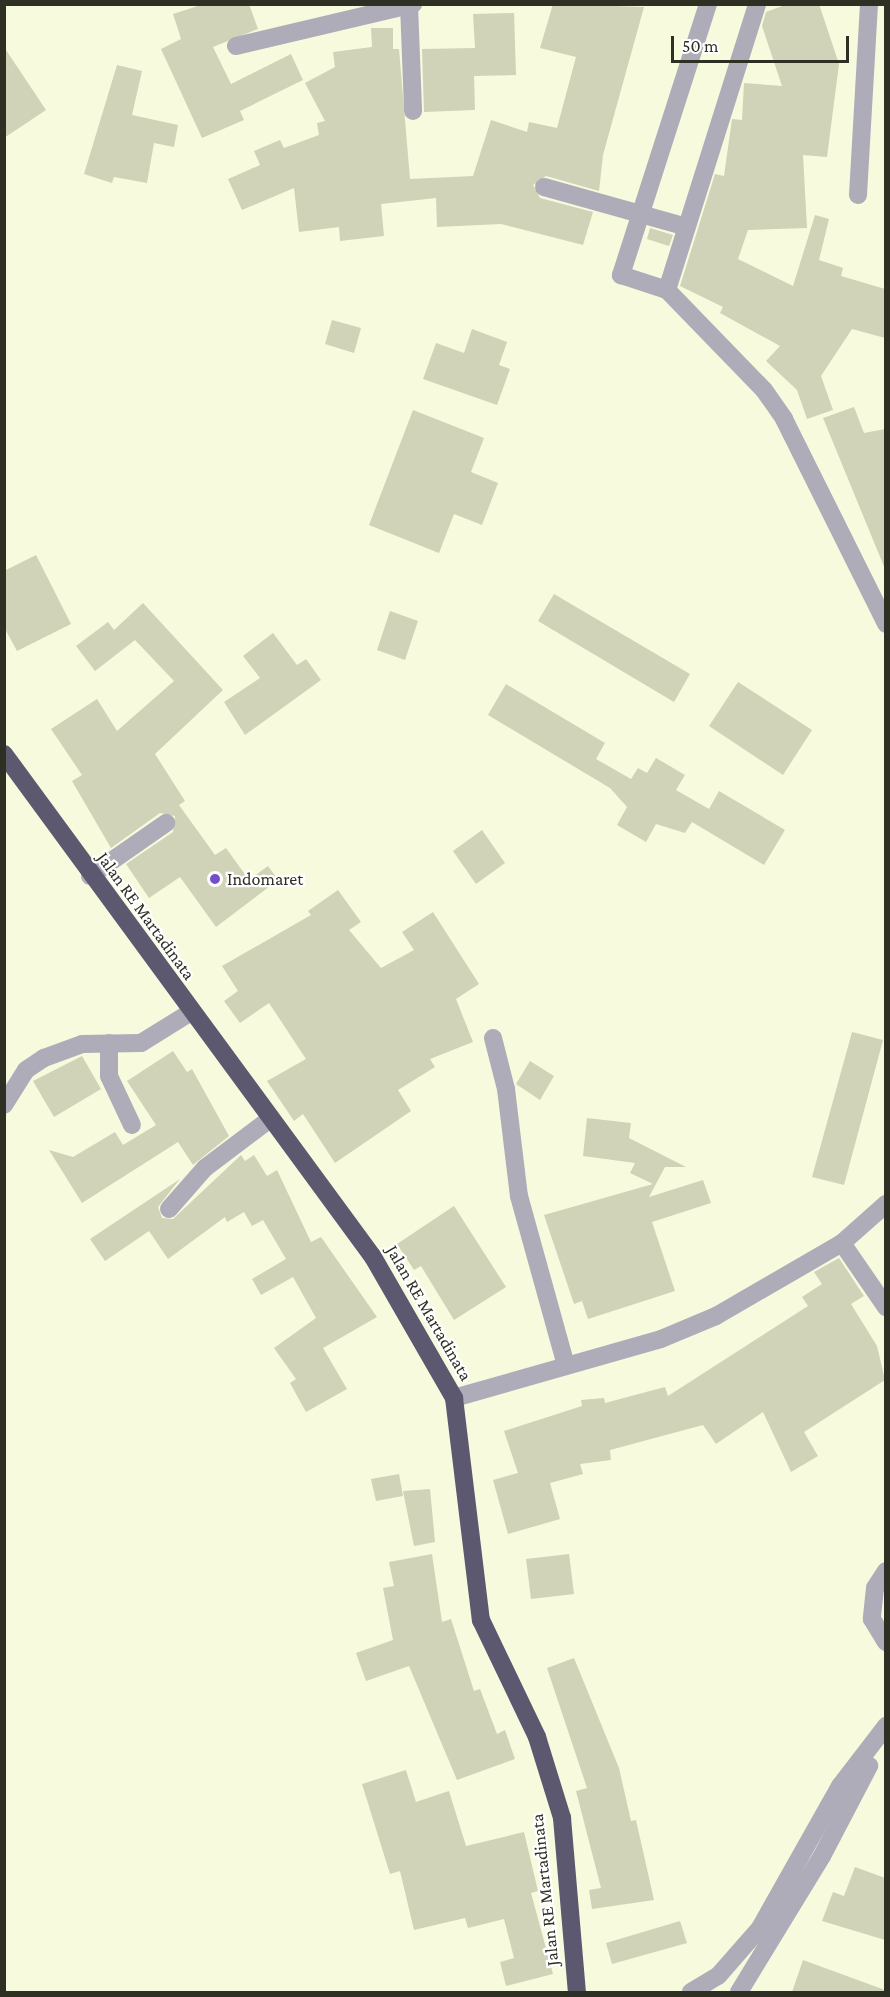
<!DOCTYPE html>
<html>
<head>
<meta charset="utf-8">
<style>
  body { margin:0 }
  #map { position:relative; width:890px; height:1997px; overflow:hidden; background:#f7fadd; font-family:"Crimson Pro",serif }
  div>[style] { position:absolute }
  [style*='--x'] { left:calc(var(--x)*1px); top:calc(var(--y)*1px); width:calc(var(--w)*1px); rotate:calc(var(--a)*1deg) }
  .building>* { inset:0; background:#d0d3b7 }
  .minor>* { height:18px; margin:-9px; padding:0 9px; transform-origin:9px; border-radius:9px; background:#adacb8 }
  .highway>* { height:18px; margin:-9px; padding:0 9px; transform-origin:9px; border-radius:9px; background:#5c5870 }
  .dots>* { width:16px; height:16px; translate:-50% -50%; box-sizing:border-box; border:3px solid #fff; border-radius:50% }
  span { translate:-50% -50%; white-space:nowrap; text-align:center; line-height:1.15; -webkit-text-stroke:4.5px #fff; paint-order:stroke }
  .poi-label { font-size:18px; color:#2e3024 }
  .left { translate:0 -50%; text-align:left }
  .street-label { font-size:18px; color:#2e3024 }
  .frame { position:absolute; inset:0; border:6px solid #2e3024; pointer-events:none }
  .scale { position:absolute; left:671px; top:36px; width:178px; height:27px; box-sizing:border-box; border:3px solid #2e3024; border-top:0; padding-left:8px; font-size:18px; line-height:21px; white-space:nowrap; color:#2e3024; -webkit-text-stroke:4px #fff; paint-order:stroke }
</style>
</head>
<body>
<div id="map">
  <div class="building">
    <i style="clip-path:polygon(204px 4px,249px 4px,258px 29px,213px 47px,231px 84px,291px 54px,303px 80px,240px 111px,244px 120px,202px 138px,161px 49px,181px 39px,173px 14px)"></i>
    <i style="clip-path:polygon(553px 4px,644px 7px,603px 155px,599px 191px,546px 176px,533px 185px,540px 198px,593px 212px,583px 245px,501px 224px,437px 227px,436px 198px,381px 204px,384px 236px,340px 241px,339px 227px,299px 232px,294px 188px,242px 210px,228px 179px,260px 165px,254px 151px,280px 140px,284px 148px,319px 135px,317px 123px,325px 121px,305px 83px,335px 67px,333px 52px,372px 47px,371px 28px,393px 28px,393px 49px,399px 49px,410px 179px,473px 176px,491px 120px,527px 132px,529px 122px,557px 128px,576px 57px,540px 48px)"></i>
    <i style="clip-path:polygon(788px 4px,819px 4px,839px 64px,827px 157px,803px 155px,807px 228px,748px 230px,738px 259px,793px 286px,815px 215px,829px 219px,819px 260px,843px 268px,841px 276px,885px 289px,885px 338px,852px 329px,821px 376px,833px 410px,807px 419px,797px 390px,766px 361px,780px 346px,720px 313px,723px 307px,680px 286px,715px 174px,724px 176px,732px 119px,742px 120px,744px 83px,782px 86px,762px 26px,766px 12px)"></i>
    <i style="clip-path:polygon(514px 13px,516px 75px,474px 76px,475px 110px,424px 112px,422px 49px,475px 48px,473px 14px)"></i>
    <i style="clip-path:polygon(4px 47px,46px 110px,4px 138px)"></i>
    <i style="clip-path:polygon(117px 65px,142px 71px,132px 115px,178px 125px,174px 147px,154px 143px,147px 183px,114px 177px,112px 183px,84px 174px)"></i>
    <i style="clip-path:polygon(650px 228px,673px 235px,669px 246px,647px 239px)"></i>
    <i style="clip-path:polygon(332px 320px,361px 328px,354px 353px,325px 344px)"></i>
    <i style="clip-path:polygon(472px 329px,507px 342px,499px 365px,510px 369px,497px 405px,423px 379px,436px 343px,464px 353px)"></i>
    <i style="clip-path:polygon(854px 407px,864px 433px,885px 429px,885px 569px,823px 418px)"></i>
    <i style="clip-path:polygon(413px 410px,484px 438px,471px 472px,498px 483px,482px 525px,454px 514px,439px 553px,369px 525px)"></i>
    <i style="clip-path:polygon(36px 555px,71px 624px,17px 651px,4px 627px,4px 571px)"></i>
    <i style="clip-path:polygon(554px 594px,690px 674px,674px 702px,538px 621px)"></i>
    <i style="clip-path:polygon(143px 603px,223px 690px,155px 754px,185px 801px,179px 805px,215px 855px,226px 848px,249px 880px,268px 866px,278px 880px,216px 927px,180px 877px,149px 898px,126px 864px,173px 832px,175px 816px,160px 813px,111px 848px,72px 781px,82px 775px,51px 729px,97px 699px,117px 731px,174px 681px,135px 640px,95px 671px,76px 646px,108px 622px,114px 630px)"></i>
    <i style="clip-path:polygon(390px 611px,418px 621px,405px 660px,377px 650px)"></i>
    <i style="clip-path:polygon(273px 633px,297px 665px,306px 659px,321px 680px,245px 735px,224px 702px,260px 678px,243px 656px)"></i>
    <i style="clip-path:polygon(738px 682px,812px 730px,783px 775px,709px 726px)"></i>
    <i style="clip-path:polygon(506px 684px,605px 743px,596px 759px,631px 779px,638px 768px,647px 773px,656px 758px,685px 775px,676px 790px,709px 809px,719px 791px,785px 830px,764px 865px,692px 822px,685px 833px,656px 824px,646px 842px,617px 825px,627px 807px,610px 788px,488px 715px)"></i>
    <i style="clip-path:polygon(482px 830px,505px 863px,476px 884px,453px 851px)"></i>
    <i style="clip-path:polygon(338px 890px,361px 922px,349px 930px,381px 968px,414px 950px,402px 932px,433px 912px,479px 984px,456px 999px,473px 1042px,430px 1059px,435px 1067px,398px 1090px,411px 1111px,335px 1163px,303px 1114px,294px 1121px,267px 1081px,306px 1059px,269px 1003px,240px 1023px,224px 1001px,238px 991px,222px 966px,311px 915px,308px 911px)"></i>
    <i style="clip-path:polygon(852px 1032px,883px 1040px,844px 1185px,812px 1177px)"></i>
    <i style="clip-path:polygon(173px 1051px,187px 1072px,192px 1069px,229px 1136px,193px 1165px,178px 1142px,82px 1203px,49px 1150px,73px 1157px,115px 1132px,123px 1145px,156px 1125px,127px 1081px)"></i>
    <i style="clip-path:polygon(82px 1056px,101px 1089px,54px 1117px,33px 1081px)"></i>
    <i style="clip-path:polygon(530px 1061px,554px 1076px,540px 1100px,516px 1084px)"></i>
    <i style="clip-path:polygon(587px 1118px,631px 1123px,629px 1138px,686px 1167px,665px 1167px,649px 1197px,703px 1180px,711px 1203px,652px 1222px,675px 1291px,588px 1319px,582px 1301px,574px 1304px,544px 1215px,653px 1184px,630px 1173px,635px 1163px,583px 1156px)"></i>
    <i style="clip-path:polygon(241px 1155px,245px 1161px,254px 1155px,267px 1176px,277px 1170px,311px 1242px,321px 1237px,377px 1317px,323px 1348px,347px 1389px,306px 1412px,290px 1383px,296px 1379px,274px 1348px,316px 1318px,293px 1277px,261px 1295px,252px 1279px,286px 1259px,263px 1220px,252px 1226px,244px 1212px,227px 1222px,225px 1217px,168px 1259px,149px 1231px,105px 1261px,90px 1239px,180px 1179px,158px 1207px,162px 1218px,173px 1219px)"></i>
    <i style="clip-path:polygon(454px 1206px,506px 1287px,454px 1320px,421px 1266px,414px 1270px,397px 1244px)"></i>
    <i style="clip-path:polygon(839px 1258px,864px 1296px,851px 1304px,877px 1346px,885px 1380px,804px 1432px,818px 1456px,791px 1472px,763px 1412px,716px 1444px,703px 1425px,610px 1450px,611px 1460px,580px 1464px,583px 1474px,550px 1483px,560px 1519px,508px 1534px,493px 1480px,518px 1473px,504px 1431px,582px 1406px,581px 1400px,604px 1398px,605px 1403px,665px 1387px,668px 1396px,808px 1306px,802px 1297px,822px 1284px,814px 1272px)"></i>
    <i style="clip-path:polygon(399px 1474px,403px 1496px,376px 1501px,371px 1479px)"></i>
    <i style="clip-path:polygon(430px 1489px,435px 1542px,414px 1546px,403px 1491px)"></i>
    <i style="clip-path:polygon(432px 1554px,442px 1622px,451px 1619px,474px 1691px,480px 1689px,497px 1734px,505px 1730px,515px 1759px,457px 1780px,409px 1666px,366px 1681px,356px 1653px,393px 1640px,383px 1588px,394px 1586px,389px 1562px)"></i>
    <i style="clip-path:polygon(569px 1554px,574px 1594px,531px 1599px,526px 1559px)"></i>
    <i style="clip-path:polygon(574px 1658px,619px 1768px,631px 1821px,636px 1820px,654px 1900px,592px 1909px,589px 1890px,601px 1888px,576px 1791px,587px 1788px,547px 1668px)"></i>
    <i style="clip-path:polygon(406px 1770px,416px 1802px,449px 1791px,466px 1846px,524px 1832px,538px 1891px,531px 1893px,553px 1974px,506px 1986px,500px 1962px,514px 1958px,504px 1919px,468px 1928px,465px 1918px,414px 1930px,400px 1871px,390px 1874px,362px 1784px)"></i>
    <i style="clip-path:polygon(855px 1867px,885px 1878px,885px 1940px,822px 1921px,833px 1892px,844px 1896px)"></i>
    <i style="clip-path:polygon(680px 1921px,687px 1943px,612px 1964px,606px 1943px)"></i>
    <i style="clip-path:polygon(803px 1960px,885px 1990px,885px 1992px,792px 1992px)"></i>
  </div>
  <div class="minor">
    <i style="--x:708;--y:4;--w:285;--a:107.8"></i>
    <i style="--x:621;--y:275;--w:48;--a:18.1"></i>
    <i style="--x:667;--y:290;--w:139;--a:45.9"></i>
    <i style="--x:764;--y:390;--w:35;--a:55"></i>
    <i style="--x:784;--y:419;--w:229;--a:63.5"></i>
    <i style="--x:409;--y:5;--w:106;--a:87.8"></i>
    <i style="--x:236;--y:46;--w:182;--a:-13.3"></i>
    <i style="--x:544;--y:187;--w:148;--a:15.6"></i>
    <i style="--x:858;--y:195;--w:191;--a:-86.7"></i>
    <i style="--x:667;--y:290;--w:300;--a:-72.5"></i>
    <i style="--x:90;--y:876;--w:93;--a:-34.9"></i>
    <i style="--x:493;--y:1038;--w:53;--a:75.7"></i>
    <i style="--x:506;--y:1089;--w:108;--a:83.1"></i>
    <i style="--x:519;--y:1196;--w:176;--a:74.5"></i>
    <i style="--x:109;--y:1043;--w:33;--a:90"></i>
    <i style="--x:109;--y:1076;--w:54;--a:64.9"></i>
    <i style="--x:4;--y:1105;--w:41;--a:-57.8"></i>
    <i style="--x:26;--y:1070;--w:22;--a:-34"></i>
    <i style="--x:44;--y:1058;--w:40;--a:-20.2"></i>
    <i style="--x:82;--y:1044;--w:59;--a:-1"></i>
    <i style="--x:141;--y:1043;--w:59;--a:-31.8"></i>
    <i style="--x:169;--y:1209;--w:55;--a:-48.7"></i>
    <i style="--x:205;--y:1168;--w:81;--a:-37"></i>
    <i style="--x:842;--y:1243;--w:78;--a:55.5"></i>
    <i style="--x:454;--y:1398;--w:215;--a:-15.9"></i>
    <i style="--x:661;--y:1339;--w:60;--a:-22.7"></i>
    <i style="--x:716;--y:1316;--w:146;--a:-30.1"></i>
    <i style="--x:842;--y:1243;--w:59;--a:-41.6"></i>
    <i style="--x:886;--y:1571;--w:20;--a:123"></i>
    <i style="--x:875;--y:1588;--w:31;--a:96"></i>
    <i style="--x:872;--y:1619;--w:27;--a:59"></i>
    <i style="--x:691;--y:1992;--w:31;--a:-31"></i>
    <i style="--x:718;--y:1976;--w:64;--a:-48.8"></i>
    <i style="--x:760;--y:1928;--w:163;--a:-60.6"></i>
    <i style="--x:840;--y:1786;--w:76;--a:-52.5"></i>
    <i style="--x:739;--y:1992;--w:159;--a:-58.6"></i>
    <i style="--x:822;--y:1856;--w:102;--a:-62.4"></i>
  </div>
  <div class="highway">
    <i style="--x:4;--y:754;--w:624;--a:53.74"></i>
    <i style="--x:373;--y:1257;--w:163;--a:60.1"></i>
    <i style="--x:454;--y:1398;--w:224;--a:83.1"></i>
    <i style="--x:481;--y:1620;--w:130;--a:64.4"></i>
    <i style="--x:537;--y:1737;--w:85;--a:72.8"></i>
    <i style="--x:562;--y:1818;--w:175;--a:85.1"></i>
  </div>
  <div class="dots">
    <i style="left:215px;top:879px;background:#7250c9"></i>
  </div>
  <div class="poi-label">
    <span class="left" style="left:227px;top:879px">Indomaret</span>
  </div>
  <div class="street-label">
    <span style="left:146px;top:916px;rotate:54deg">Jalan RE Martadinata</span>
    <span style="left:429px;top:1313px;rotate:60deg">Jalan RE Martadinata</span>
    <span style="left:545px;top:1890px;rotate:-96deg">Jalan RE Martadinata</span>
  </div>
  <div class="frame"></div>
  <div class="scale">50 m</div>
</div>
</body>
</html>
